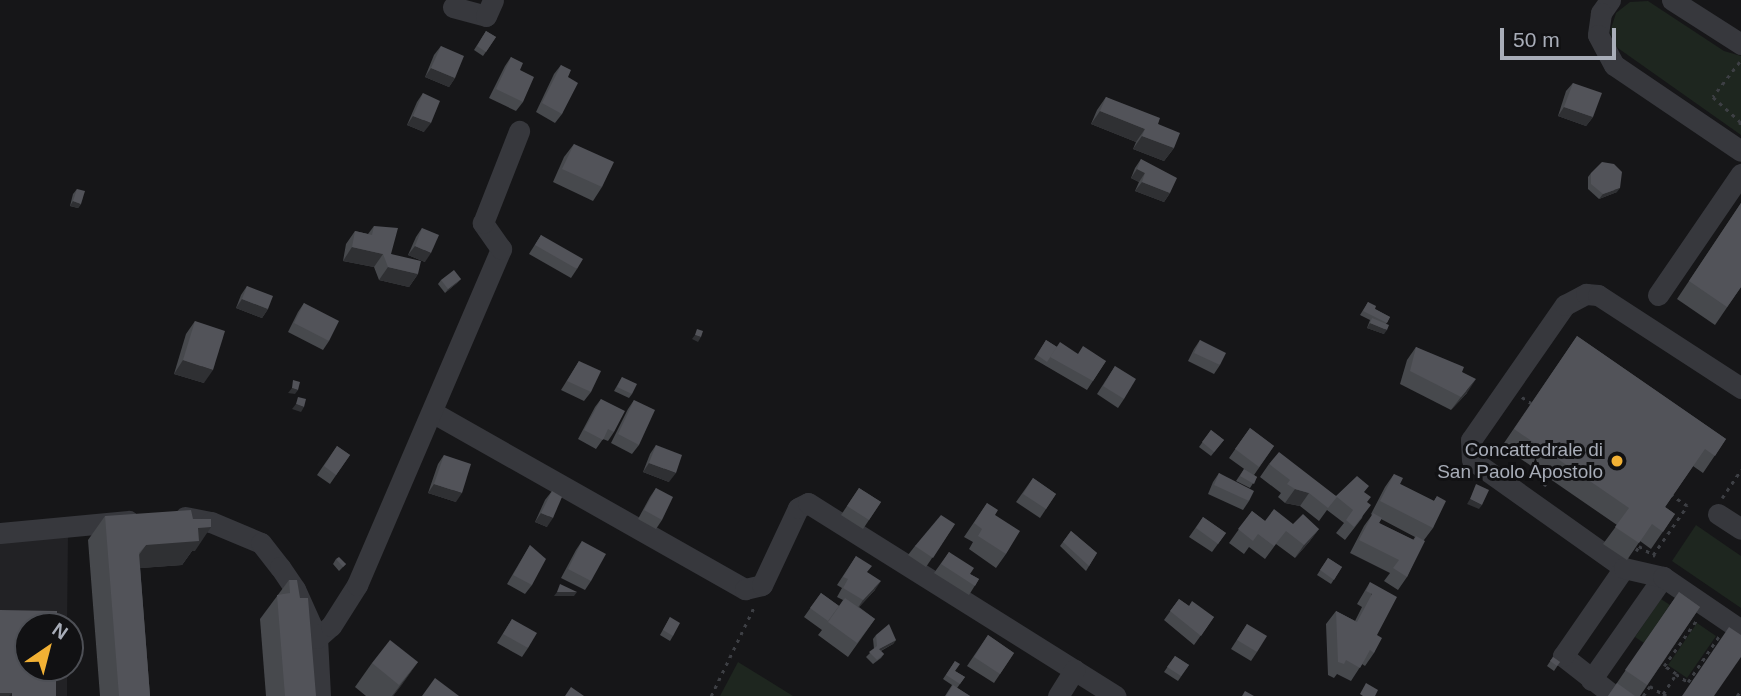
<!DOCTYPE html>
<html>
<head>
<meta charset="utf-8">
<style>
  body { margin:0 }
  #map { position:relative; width:1741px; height:696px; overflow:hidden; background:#161618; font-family:Arial,sans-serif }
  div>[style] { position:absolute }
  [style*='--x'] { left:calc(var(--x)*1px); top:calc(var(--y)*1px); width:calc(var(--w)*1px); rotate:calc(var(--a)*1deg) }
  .built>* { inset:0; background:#222225 }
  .green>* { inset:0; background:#1e261f }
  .path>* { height:2.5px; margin-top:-1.25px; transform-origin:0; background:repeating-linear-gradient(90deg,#3d3f44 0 3.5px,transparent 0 8.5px) }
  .minor>* { height:21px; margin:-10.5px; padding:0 10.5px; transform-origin:10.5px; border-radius:10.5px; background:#37383d }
  .wall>* { inset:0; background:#47494d }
  .shaded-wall>* { inset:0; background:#2f3033 }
  .building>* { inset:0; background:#525359 }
  .dots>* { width:19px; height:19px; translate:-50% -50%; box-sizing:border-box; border:4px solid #111113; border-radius:50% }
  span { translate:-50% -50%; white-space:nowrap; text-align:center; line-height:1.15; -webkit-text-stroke:6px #111113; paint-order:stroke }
  .poi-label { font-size:19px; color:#a8adb8 }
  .right { translate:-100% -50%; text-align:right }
  .north { position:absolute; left:14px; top:612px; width:70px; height:70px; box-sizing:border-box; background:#111113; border:2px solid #4d4f55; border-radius:50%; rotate:35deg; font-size:19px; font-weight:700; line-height:28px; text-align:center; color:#a8adb8 }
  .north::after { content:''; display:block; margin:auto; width:24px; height:32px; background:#f2b134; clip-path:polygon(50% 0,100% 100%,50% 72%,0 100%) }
  .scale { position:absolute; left:1500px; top:28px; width:116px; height:32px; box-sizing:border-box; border:4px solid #a8adb8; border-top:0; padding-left:9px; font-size:21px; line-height:24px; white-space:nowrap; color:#a8adb8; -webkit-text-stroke:5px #111113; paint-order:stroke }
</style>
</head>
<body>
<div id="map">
  <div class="built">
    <i style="clip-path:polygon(68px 536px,67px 626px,28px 626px,28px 668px,67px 668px,67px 696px,0 696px,0 541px)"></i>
  </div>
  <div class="green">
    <i style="clip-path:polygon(1648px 1px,1724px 51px,1741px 56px,1741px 135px,1615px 46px,1610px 32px,1616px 13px,1630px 2px)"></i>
    <i style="clip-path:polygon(1696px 525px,1741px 556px,1741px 608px,1672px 561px)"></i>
    <i style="clip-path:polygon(1661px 599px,1670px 605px,1644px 643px,1635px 637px)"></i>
    <i style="clip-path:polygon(1697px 623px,1716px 636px,1687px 678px,1668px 665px)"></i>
    <i style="clip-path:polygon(738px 662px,793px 696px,720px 696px)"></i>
  </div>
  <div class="path">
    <i style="--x:1740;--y:62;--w:44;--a:127.6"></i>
    <i style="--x:1713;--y:97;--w:36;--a:42"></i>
    <i style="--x:1740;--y:121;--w:6;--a:81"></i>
    <i style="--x:1522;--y:397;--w:11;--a:34"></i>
    <i style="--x:1544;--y:486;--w:9;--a:-54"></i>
    <i style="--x:1722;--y:498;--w:34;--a:-56"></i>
    <i style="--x:1636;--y:551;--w:6;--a:-59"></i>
    <i style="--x:1639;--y:546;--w:19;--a:32"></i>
    <i style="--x:1653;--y:555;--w:60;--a:-55.2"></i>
    <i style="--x:1687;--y:506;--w:18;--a:-146"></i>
    <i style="--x:1676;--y:674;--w:14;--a:-146"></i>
    <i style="--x:1664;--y:666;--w:55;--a:-54.6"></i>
    <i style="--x:711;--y:696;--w:99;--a:-64.2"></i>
    <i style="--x:1643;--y:696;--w:12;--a:-55"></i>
    <i style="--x:1650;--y:686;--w:15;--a:32"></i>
    <i style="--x:1666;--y:696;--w:4;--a:-146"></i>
    <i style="--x:1663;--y:694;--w:24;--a:-57"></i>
    <i style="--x:1676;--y:674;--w:14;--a:34"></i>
    <i style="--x:1688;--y:682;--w:55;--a:-56"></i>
    <i style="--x:1737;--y:696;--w:7;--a:-56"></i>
  </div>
  <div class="minor">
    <i style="--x:1610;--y:0;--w:16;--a:125"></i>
    <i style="--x:1601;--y:13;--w:22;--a:98"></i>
    <i style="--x:1598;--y:35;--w:34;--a:62"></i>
    <i style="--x:1614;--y:65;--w:153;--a:34.1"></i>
    <i style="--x:1672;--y:0;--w:82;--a:32.5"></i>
    <i style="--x:453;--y:7;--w:34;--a:15"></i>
    <i style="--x:486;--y:16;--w:17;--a:-66"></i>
    <i style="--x:1658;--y:295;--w:147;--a:-55.6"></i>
    <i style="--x:432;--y:412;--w:360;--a:29.5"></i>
    <i style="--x:745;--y:589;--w:17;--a:-13"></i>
    <i style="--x:762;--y:585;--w:85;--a:-64.9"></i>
    <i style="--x:798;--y:508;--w:11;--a:-27"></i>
    <i style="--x:808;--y:503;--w:363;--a:32.1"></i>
    <i style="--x:1718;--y:514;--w:27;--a:33"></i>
    <i style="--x:185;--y:517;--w:26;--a:11"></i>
    <i style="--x:211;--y:522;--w:54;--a:22.8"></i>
    <i style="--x:261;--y:543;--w:31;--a:52"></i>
    <i style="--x:280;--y:567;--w:27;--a:56"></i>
    <i style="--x:295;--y:589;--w:54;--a:65.8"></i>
    <i style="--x:317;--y:638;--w:58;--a:87"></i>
    <i style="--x:0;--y:533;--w:129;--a:-5.4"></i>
    <i style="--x:1624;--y:568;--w:186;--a:-144.6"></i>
    <i style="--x:1472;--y:460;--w:20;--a:-93"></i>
    <i style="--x:1471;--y:440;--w:165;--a:-55.2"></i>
    <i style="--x:1565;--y:305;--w:24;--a:-28"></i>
    <i style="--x:1586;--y:294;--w:12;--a:5"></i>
    <i style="--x:1598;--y:295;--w:171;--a:33"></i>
    <i style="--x:317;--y:638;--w:18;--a:-41"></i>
    <i style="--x:331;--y:626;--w:49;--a:-57.6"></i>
    <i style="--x:357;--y:585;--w:366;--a:-66.8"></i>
    <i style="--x:501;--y:249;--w:32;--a:-125"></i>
    <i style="--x:483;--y:223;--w:99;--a:-68.6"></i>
    <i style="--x:1591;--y:680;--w:126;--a:-55"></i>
    <i style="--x:1058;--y:696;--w:31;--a:-58"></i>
    <i style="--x:1614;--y:696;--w:65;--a:-141.9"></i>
    <i style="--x:1563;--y:656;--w:107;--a:-55.3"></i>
    <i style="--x:1624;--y:568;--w:40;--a:13"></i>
    <i style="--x:1663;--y:577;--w:94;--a:34.2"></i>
  </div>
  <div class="wall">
    <i style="clip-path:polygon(486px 31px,496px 37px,483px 56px,474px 50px)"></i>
    <i style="clip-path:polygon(441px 46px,455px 78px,449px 87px,425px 77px,434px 55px)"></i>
    <i style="clip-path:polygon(511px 57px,520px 70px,523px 102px,516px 111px,489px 98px,505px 66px)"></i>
    <i style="clip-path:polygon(561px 65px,568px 77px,562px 114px,555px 123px,536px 112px,554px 74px)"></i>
    <i style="clip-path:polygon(1573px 83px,1593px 117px,1586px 126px,1558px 116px,1566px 91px)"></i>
    <i style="clip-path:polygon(423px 93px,424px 132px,407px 125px,417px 102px)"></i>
    <i style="clip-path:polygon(1106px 97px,1158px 124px,1174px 148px,1164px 161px,1133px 149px,1136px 142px,1091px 124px,1097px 110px)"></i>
    <i style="clip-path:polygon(574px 144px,602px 187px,593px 201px,553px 182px,564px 157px)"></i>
    <i style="clip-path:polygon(1141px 159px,1170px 193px,1164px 202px,1135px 191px,1139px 182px,1131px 178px,1135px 168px)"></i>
    <i style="clip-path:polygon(1591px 173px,1617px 192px,1599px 199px,1588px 189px,1588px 177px)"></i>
    <i style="clip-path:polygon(77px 189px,81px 204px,78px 208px,70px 206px,73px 194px)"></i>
    <i style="clip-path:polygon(1741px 203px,1741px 287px,1715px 325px,1677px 299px)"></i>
    <i style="clip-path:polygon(374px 226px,391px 254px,418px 274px,409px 287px,379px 280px,374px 267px,343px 261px,346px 244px,355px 231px,368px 234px)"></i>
    <i style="clip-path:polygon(422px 228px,425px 262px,408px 255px,416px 237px)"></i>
    <i style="clip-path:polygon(541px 235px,577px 269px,571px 278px,529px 254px)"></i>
    <i style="clip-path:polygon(461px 279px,457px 283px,445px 293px,438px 284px,441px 280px)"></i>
    <i style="clip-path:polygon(247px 286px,268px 309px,262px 318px,236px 308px,241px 295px)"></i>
    <i style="clip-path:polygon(1368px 302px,1375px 309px,1390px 317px,1386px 324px,1384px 334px,1367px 328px,1370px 320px,1360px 315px)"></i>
    <i style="clip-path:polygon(304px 303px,329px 341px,323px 350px,288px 332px,298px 312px)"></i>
    <i style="clip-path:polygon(195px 321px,204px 383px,174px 374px,186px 334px)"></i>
    <i style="clip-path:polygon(1577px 336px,1726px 439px,1703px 473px,1693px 466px,1665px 507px,1675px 514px,1651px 549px,1640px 541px,1627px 560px,1603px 544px,1617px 525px,1502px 446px)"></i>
    <i style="clip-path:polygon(1046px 340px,1057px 347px,1078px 354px,1106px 361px,1087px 390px,1034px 359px)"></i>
    <i style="clip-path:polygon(1200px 340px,1220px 365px,1214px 374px,1188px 361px,1194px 349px)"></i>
    <i style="clip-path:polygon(1416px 347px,1462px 372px,1467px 393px,1451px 410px,1400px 384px,1407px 360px)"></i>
    <i style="clip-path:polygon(579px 361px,591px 392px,584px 401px,561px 390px)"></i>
    <i style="clip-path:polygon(1115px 366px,1124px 399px,1118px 408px,1097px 394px)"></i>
    <i style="clip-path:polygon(622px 377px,632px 394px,629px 398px,614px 391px)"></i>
    <i style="clip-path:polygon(601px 399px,614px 432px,608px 441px,603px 439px,596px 449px,578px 439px,595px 407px)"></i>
    <i style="clip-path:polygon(634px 400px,639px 445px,632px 454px,611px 443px,628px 409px)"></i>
    <i style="clip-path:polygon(1250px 428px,1274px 446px,1254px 475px,1257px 477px,1250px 488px,1236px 481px,1244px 469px,1247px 471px,1229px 458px)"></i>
    <i style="clip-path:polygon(1211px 430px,1224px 440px,1211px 456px,1199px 447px)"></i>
    <i style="clip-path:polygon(656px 445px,669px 482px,643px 472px,650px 454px)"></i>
    <i style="clip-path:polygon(337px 446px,350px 455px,330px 484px,317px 475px)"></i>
    <i style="clip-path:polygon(444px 455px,456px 502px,428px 493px,438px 464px)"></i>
    <i style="clip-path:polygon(1269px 464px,1336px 496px,1365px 493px,1367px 502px,1362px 518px,1345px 540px,1336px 533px,1344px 523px,1327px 510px,1319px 521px,1300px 506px,1285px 503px,1278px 497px,1281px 493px,1260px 477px)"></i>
    <i style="clip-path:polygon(1219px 473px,1249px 501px,1243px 510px,1208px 494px,1213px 482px)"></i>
    <i style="clip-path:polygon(evenodd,1394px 474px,1400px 484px,1434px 501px,1437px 496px,1433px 528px,1424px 540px,1407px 577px,1398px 590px,1384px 581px,1390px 573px,1350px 553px,1364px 526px,1372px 515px,1371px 514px,1385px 487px,1394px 474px,1381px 519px,1415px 537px,1413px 540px,1379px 523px,1381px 519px)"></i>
    <i style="clip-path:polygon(1033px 478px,1056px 494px,1040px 518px,1016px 502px)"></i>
    <i style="clip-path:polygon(656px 488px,662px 520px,656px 529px,638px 519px,650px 497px)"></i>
    <i style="clip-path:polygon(859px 488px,881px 502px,863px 529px,841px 515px)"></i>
    <i style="clip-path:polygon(552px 491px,547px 527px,535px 522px,545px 500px)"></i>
    <i style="clip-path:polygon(987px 503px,995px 515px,1006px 554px,996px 568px,969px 549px,973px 542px,964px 537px)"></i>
    <i style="clip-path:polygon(1252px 511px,1265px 521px,1293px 524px,1319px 529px,1309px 542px,1295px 558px,1276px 544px,1265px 559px,1249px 547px,1244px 554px,1229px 543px)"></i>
    <i style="clip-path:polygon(105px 516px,193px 519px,195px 551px,192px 551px,182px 565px,140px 568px,150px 696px,100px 696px,88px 540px)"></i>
    <i style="clip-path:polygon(1203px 517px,1226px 533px,1212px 552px,1189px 537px)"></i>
    <i style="clip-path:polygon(955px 524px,926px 567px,908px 555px,915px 546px)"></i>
    <i style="clip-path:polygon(1071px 531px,1097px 553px,1086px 571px,1060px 546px)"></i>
    <i style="clip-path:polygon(582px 541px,591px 581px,585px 590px,561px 578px,576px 550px)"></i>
    <i style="clip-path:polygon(530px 545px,532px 585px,525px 594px,507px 584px)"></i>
    <i style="clip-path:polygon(949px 552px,970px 574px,979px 579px,969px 595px,934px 573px)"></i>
    <i style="clip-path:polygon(856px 556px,875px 590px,859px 607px,875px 619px,848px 657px,818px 635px,822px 630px,804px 617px,821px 593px,839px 606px,843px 600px,837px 597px,842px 588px,837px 585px)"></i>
    <i style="clip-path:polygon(1328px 558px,1342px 567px,1331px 584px,1317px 575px)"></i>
    <i style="clip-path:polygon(336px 559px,346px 564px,339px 571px,333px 564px)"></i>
    <i style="clip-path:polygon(289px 580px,316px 696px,266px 696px,260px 619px)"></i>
    <i style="clip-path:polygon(1370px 582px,1377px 635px,1374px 653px,1365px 666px,1362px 664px,1351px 681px,1337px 674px,1334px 678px,1328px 675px,1326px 624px,1336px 611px,1355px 621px,1362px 607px,1357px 604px)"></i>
    <i style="clip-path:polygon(1679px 592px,1700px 607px,1640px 696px,1608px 696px)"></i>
    <i style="clip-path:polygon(1179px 599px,1189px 606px,1214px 617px,1194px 645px,1164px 620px)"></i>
    <i style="clip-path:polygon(670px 617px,673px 636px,670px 641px,660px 635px)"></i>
    <i style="clip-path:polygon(512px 619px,528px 648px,522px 657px,497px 643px)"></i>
    <i style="clip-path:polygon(1247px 624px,1257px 652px,1251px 661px,1231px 649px)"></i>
    <i style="clip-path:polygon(876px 635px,896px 640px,893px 644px,881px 651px,884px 654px,881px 658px,873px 664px,866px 657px,874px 649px,873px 639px)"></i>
    <i style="clip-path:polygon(988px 635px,1014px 653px,994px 683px,967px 666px)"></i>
    <i style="clip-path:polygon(1175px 656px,1189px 665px,1178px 681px,1164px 672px)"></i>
    <i style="clip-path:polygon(1553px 657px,1560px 662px,1554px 671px,1547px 666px)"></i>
    <i style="clip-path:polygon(955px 661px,955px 671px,965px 677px,957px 688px,970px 696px,945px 696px,952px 685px,943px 679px)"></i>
    <i style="clip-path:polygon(418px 662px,393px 696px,366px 696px,355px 687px,372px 663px)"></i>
  </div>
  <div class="shaded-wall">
    <i style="clip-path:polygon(431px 68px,455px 78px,449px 87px,425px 77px)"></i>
    <i style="clip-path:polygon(1564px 107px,1593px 117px,1586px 126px,1558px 116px)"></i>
    <i style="clip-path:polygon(1100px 111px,1145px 129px,1136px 142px,1091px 124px)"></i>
    <i style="clip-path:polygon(413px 116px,431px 123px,424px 132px,407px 125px)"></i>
    <i style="clip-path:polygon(1142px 136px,1174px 148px,1164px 161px,1133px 149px)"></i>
    <i style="clip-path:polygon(1137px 169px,1145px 173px,1139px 182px,1131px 178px)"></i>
    <i style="clip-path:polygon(1142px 182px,1170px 193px,1164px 202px,1135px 191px)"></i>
    <i style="clip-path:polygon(1620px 188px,1617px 192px,1599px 199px,1603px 194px)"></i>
    <i style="clip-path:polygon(73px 201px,81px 204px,78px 208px,70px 206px)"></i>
    <i style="clip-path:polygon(415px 246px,431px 253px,425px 262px,408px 255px)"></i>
    <i style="clip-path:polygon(352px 247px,383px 254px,374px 267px,343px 261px)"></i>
    <i style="clip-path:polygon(388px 267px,418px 274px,409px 287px,379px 280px)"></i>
    <i style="clip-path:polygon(461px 279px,457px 283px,445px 293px,448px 289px)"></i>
    <i style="clip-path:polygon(242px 299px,268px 309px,262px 318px,236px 308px)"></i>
    <i style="clip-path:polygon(1370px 323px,1387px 330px,1384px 334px,1367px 328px)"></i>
    <i style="clip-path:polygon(695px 335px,701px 337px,698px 342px,692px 339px)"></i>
    <i style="clip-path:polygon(183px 360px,213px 370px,204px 383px,174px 374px)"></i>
    <i style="clip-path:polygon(1476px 379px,1467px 393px,1451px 410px,1461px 397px)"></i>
    <i style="clip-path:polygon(292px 388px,298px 390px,295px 394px,288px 393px)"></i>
    <i style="clip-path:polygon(296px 404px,304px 407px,301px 412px,292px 409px)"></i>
    <i style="clip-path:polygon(649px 463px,676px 473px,669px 482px,643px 472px)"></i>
    <i style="clip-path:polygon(434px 484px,462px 493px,456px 502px,428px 493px)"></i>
    <i style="clip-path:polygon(1295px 489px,1309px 493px,1300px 506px,1285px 503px)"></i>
    <i style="clip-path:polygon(1470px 499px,1482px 505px,1479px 509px,1467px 504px)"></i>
    <i style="clip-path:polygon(541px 513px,553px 518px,547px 527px,535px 522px)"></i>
    <i style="clip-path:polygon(211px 527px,195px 551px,192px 551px,182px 565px,129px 569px,146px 545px,198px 528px)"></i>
    <i style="clip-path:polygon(1319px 529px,1309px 542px,1295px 558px,1304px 545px)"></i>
    <i style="clip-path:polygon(881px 581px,875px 590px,857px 609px,863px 600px)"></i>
    <i style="clip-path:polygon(557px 592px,577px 592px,574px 596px,554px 596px)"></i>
    <i style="clip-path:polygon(896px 640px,893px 644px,876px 653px,879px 649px)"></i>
    <i style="clip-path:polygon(418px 662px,401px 686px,393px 696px,392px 696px)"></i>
    <i style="clip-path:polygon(0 693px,12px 693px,9px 696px,0 696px)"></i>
  </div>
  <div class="building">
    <i style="clip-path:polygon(486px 31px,496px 37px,486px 52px,477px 46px)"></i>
    <i style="clip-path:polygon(441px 46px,464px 56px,455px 78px,431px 68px)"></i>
    <i style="clip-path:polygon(511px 57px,523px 63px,520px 70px,534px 77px,523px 102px,496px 89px)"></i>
    <i style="clip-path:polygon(561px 65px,571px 70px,568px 77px,578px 83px,562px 114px,542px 103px)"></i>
    <i style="clip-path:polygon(1573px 83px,1602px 93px,1593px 117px,1564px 107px)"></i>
    <i style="clip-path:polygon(423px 93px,440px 101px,431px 123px,413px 116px)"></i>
    <i style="clip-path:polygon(1106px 97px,1160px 118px,1158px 124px,1180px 133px,1174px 148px,1142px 136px,1145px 129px,1100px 111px)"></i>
    <i style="clip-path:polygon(574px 144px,614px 162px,602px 187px,562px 169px)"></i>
    <i style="clip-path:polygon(1141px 159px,1177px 178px,1170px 193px,1142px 182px,1145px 173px,1137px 169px)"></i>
    <i style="clip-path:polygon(1602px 162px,1614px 164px,1622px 172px,1620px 188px,1603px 194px,1591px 184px,1591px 173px)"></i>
    <i style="clip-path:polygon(77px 189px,85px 191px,81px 204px,73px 201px)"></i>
    <i style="clip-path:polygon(1741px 203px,1741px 287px,1727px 307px,1689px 281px)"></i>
    <i style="clip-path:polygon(374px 226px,398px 228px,391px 254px,421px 261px,418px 274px,388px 267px,383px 254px,352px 247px,355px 231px,372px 235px)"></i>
    <i style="clip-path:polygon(422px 228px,439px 235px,431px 253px,415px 246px)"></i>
    <i style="clip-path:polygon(541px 235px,583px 259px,577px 269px,535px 245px)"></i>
    <i style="clip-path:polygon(454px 270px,461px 279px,448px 289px,441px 280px)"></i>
    <i style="clip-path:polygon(247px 286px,273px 296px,268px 309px,242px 299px)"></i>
    <i style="clip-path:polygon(1368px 302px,1376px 306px,1375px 309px,1390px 317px,1387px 323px,1363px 311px)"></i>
    <i style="clip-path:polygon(304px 303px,339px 321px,329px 341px,294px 323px)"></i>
    <i style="clip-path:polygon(1372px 318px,1389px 325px,1387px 330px,1370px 323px)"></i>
    <i style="clip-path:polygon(195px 321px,225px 331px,213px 370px,183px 360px)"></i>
    <i style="clip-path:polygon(697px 329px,703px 331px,701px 337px,695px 335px)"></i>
    <i style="clip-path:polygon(1577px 336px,1726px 439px,1715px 456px,1705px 449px,1665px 507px,1675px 514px,1663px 532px,1652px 524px,1639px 543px,1615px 527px,1629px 508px,1514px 429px)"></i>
    <i style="clip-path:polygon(1046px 340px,1057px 347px,1047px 362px,1037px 355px)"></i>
    <i style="clip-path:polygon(1200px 340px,1226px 353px,1220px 365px,1194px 353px)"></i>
    <i style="clip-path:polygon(1060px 342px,1078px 354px,1083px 346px,1106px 361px,1093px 381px,1050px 357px)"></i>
    <i style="clip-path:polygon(1416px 347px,1464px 367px,1462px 372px,1476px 379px,1461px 397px,1410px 371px)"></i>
    <i style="clip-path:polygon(579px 361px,601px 371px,591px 392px,567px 381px)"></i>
    <i style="clip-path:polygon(1115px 366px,1136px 379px,1124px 399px,1103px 386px)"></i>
    <i style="clip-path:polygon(622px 377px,637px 384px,632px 394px,617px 387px)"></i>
    <i style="clip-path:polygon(293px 380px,300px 382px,298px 390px,292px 388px)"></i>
    <i style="clip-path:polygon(298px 397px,306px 399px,304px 407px,296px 404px)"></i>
    <i style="clip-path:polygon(601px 399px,625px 411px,614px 432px,608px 429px,603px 440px,584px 430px)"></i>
    <i style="clip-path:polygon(634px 400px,655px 410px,639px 445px,618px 434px)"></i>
    <i style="clip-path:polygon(1250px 428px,1274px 446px,1259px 467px,1235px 449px)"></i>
    <i style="clip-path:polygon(1211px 430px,1224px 440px,1214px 452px,1202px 442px)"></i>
    <i style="clip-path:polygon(656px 445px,682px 455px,676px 473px,649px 463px)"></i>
    <i style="clip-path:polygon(337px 446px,350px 455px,336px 475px,324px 466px)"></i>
    <i style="clip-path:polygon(1279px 452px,1336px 496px,1357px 476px,1369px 486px,1364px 492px,1371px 497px,1367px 502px,1371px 505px,1354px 527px,1346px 520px,1353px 510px,1337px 497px,1328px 508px,1309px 493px,1295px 489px,1287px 484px,1290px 480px,1269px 464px)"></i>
    <i style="clip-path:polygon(444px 455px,471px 464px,462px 493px,434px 484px)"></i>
    <i style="clip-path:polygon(1244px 469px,1257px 477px,1254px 484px,1240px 476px)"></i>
    <i style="clip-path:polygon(1219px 473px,1254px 491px,1249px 501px,1214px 485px)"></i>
    <i style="clip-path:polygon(1394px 474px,1403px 478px,1400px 484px,1434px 501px,1437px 496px,1446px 501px,1433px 528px,1380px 501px)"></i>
    <i style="clip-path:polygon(1033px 478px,1056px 494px,1046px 509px,1023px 494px)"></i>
    <i style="clip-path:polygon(1476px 484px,1489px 490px,1482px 505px,1470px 499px)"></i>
    <i style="clip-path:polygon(656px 488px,673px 497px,662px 520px,644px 510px)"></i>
    <i style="clip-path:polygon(859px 488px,881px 502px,869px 520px,847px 506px)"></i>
    <i style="clip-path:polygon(552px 491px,562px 497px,553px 518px,541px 513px)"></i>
    <i style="clip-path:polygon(987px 503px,998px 510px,995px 515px,1020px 531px,1006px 554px,978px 536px,982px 529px,974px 523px)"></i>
    <i style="clip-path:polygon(1274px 509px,1293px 524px,1303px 514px,1319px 529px,1304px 545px,1286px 531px,1274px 546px,1258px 534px,1253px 541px,1238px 529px,1252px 511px,1265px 521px)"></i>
    <i style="clip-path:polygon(191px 510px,193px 519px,211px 519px,211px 527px,198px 528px,199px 541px,146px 545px,139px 553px,150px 696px,119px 696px,105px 516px)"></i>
    <i style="clip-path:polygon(1373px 513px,1382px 518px,1379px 523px,1414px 540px,1416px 536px,1425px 541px,1407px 577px,1393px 568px,1399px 560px,1359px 540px)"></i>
    <i style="clip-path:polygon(941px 515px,955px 524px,933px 558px,915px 546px)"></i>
    <i style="clip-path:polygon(1203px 517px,1226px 533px,1218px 544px,1196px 528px)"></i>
    <i style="clip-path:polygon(1071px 531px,1097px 553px,1089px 566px,1063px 542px)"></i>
    <i style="clip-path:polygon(582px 541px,606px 554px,591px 581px,568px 569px)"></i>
    <i style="clip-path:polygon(530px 545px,546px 559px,532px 585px,513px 575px)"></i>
    <i style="clip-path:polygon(949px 552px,974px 568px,970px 574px,979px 579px,975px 586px,941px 564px)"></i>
    <i style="clip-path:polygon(856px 556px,872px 566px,867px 572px,881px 581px,863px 600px,843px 588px,848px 579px,843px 577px)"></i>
    <i style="clip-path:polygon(339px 557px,346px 564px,343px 567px,336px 559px)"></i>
    <i style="clip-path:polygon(1328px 558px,1342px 567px,1334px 580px,1320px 570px)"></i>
    <i style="clip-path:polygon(289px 580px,297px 580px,300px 598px,308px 598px,316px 696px,285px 696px,277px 595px,290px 593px)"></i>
    <i style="clip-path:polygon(1370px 582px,1397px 597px,1377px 635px,1382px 638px,1374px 653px,1370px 650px,1360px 668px,1346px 660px,1344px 664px,1338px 662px,1336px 611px,1357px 622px,1372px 594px,1366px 591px)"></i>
    <i style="clip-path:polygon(560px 584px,577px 592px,557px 592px)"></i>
    <i style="clip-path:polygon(1679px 592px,1700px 607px,1647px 685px,1625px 670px)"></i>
    <i style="clip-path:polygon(821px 593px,839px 606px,828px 621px,810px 608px)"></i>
    <i style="clip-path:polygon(845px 598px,875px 619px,857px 643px,828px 622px)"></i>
    <i style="clip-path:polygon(1179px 599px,1189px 606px,1192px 601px,1214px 617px,1201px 636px,1170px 611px)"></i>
    <i style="clip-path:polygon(0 610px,57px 611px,57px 626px,28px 626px,28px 668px,56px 668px,56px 696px,12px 696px,12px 693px,0 693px)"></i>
    <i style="clip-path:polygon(670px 617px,680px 623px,673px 636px,663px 630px)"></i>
    <i style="clip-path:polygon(512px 619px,537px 633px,528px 648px,503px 634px)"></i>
    <i style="clip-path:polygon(889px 624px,896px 640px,879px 649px,884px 654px,877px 660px,869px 652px,877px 646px,876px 635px)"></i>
    <i style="clip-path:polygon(1247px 624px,1267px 636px,1257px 652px,1237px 640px)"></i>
    <i style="clip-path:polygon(1729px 627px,1741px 635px,1741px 657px,1714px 696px,1682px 696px)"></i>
    <i style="clip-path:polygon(988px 635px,1014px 653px,1000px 674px,974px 657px)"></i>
    <i style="clip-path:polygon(390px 640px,418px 662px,399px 685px,372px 663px)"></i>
    <i style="clip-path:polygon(1175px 656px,1189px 665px,1181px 676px,1167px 667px)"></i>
    <i style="clip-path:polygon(1553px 657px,1560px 662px,1557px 666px,1550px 661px)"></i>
    <i style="clip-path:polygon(955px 661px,960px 664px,955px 671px,965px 677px,960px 684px,946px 675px)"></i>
    <i style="clip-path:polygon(435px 678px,459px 696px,422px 696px)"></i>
    <i style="clip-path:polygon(1366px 683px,1378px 690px,1375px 696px,1363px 696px,1360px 694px)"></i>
    <i style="clip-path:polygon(1617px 683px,1635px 696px,1608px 696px)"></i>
    <i style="clip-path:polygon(953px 685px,970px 696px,946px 696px)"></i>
    <i style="clip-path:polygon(571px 687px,584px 696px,565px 696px)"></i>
    <i style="clip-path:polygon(1245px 691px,1254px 696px,1242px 696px)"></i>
  </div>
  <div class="dots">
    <i style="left:1617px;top:461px;background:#f2b134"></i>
  </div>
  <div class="poi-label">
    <span class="right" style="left:1603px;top:461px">Concattedrale di<br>San Paolo Apostolo</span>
  </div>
  <div class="north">N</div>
  <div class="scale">50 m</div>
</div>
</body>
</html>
